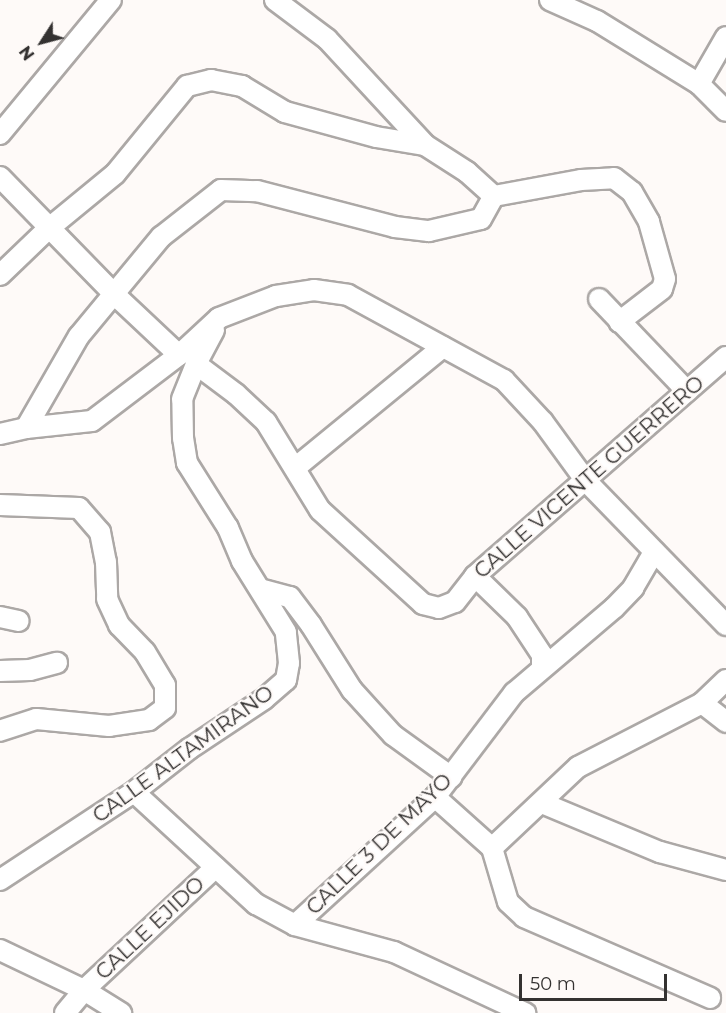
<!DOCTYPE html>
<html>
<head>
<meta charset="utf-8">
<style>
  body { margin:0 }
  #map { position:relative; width:726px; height:1013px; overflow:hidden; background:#fefaf8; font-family:Montserrat,sans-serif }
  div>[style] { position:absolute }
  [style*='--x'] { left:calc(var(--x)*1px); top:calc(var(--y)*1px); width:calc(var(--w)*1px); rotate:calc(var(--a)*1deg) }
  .roads { filter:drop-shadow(2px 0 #aca8a6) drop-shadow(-2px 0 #aca8a6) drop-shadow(0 2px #aca8a6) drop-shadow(0 -2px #aca8a6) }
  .street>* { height:20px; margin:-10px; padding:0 10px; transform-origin:10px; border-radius:10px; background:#fff }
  span { translate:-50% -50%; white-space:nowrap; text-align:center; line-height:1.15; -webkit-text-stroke:4.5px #fefaf8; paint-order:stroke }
  .street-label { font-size:21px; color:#343231 }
  .north { position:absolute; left:12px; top:12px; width:60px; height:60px; -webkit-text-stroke:4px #fefaf8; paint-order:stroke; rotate:234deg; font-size:16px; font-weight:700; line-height:24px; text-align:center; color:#343231 }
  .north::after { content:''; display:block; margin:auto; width:21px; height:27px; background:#343231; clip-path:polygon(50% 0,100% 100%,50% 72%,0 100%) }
  .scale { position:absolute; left:519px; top:974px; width:148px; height:27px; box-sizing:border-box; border:3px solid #343231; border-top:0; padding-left:8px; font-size:18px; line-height:21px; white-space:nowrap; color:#343231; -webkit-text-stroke:4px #fefaf8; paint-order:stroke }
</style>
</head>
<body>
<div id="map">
  <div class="roads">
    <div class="street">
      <i style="--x:275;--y:0;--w:65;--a:36.9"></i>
      <i style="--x:327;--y:39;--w:144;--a:47.2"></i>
      <i style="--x:425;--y:145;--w:50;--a:32.7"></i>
      <i style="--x:467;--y:172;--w:36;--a:42"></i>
      <i style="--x:550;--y:0;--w:51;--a:24.1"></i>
      <i style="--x:597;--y:21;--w:120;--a:31.7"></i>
      <i style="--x:699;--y:84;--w:38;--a:45"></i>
      <i style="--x:699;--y:84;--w:54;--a:-60.1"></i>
      <i style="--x:0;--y:134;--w:174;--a:-50.4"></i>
      <i style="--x:0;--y:177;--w:163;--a:45.7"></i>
      <i style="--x:114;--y:294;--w:89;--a:43.2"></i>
      <i style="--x:0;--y:275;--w:66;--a:-43.8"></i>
      <i style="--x:48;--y:229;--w:87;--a:-39.4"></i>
      <i style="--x:115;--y:174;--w:114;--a:-50.7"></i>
      <i style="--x:187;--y:86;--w:25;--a:-14"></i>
      <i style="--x:211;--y:80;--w:32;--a:11"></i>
      <i style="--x:242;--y:86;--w:50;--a:31.2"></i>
      <i style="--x:285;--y:112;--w:94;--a:15.4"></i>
      <i style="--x:376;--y:137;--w:50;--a:9.3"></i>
      <i style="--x:599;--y:299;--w:127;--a:46.3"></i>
      <i style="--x:214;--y:330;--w:38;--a:118"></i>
      <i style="--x:196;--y:364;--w:50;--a:36.9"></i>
      <i style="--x:236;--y:394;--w:41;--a:43"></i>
      <i style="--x:266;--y:422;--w:103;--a:58.5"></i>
      <i style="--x:320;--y:510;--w:139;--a:42.4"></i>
      <i style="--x:423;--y:604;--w:16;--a:14"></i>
      <i style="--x:439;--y:608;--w:17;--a:-21"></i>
      <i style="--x:455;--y:602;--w:33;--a:-52"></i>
      <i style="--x:475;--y:576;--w:333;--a:-41.1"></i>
      <i style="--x:26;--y:428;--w:106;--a:-60.1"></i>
      <i style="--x:79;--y:336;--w:129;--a:-50.4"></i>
      <i style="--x:161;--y:237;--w:76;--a:-38.1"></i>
      <i style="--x:221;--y:190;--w:36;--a:2"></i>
      <i style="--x:257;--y:191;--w:143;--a:14.6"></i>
      <i style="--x:395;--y:227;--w:34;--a:7"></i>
      <i style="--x:429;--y:231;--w:53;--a:-13"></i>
      <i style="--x:481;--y:219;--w:26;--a:-61"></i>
      <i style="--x:494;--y:196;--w:88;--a:-10.4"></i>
      <i style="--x:581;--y:180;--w:33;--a:-3"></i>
      <i style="--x:614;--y:178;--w:23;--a:38"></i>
      <i style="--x:632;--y:192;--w:34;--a:60"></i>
      <i style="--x:649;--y:222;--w:59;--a:74.3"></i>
      <i style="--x:665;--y:279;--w:10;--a:107"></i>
      <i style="--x:662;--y:289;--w:54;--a:142.5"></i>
      <i style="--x:0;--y:434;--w:27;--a:-13"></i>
      <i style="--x:26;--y:428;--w:66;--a:-6.1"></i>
      <i style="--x:92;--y:421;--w:109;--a:-37.2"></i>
      <i style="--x:179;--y:355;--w:54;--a:-42.8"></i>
      <i style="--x:219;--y:318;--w:61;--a:-21.1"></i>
      <i style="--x:276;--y:296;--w:38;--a:-9"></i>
      <i style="--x:314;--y:290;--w:34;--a:8"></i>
      <i style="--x:348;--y:295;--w:178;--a:28.6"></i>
      <i style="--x:504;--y:380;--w:57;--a:47.1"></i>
      <i style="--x:543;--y:422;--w:73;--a:53.9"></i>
      <i style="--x:586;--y:481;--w:201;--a:45.8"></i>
      <i style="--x:295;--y:468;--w:191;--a:-39.3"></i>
      <i style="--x:0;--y:505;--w:79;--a:2.2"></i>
      <i style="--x:79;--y:508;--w:32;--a:49"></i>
      <i style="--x:100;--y:532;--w:31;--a:79"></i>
      <i style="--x:106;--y:562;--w:37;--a:88"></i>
      <i style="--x:107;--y:599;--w:29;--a:65"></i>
      <i style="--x:119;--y:625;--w:37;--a:46"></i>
      <i style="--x:145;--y:652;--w:39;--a:59"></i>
      <i style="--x:165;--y:685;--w:23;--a:90"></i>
      <i style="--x:165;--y:708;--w:20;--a:143"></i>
      <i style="--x:149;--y:720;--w:40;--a:171.5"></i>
      <i style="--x:109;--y:726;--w:73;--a:-174.5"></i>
      <i style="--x:36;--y:719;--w:38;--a:162"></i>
      <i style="--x:475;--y:576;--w:59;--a:44.3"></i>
      <i style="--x:517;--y:617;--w:45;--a:56.7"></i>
      <i style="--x:542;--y:655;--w:13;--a:90"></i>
      <i style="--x:263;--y:590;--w:28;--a:15"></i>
      <i style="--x:290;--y:597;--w:35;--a:53"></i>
      <i style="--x:311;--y:625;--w:77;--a:57.8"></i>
      <i style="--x:352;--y:690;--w:61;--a:47.7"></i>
      <i style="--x:393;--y:735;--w:72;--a:35.9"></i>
      <i style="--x:0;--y:617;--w:19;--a:12"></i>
      <i style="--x:0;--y:671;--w:30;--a:-2"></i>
      <i style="--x:30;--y:670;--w:28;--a:-15"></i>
      <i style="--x:702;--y:703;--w:31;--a:38"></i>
      <i style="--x:134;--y:792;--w:166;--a:42.6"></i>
      <i style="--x:256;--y:904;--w:44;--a:28.3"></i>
      <i style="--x:295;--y:925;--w:103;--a:15.3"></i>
      <i style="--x:394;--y:952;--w:145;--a:25"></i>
      <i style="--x:435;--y:797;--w:76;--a:41.8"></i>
      <i style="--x:542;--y:803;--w:128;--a:22.6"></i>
      <i style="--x:660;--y:852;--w:68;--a:15.3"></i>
      <i style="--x:492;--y:848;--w:118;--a:-43.3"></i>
      <i style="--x:578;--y:767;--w:140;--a:-27.3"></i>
      <i style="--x:702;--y:703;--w:33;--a:-44"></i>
      <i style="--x:492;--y:848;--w:56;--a:73.5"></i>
      <i style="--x:508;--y:902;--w:22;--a:43"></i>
      <i style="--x:524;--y:917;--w:203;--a:23.5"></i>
      <i style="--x:0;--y:880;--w:160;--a:-33.3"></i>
      <i style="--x:134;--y:792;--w:70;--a:-38"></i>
      <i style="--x:189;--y:749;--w:90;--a:-33.7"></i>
      <i style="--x:264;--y:699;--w:29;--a:-41"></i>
      <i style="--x:286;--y:680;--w:17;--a:-80"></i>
      <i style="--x:289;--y:663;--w:31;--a:-96"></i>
      <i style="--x:286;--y:632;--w:84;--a:-121.8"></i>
      <i style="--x:242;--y:561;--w:36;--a:-113"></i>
      <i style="--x:228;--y:528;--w:77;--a:-122.2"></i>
      <i style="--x:187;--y:463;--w:25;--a:-99"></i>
      <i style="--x:183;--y:438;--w:39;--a:-91"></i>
      <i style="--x:182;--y:399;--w:38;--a:-68"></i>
      <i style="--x:295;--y:925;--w:190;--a:-42.4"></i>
      <i style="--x:435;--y:797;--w:131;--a:-52.8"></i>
      <i style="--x:514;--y:693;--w:131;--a:-40.4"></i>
      <i style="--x:614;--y:608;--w:28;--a:-46"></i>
      <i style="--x:633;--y:588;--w:42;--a:-59.7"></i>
      <i style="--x:0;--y:950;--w:93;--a:25.5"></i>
      <i style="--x:84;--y:990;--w:44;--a:31.9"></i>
      <i style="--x:65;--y:1013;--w:30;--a:-50"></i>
      <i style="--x:84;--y:990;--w:180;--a:-43"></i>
    </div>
  </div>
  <div class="street-label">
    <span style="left:589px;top:477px;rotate:-41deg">CALLE VICENTE GUERRERO</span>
    <span style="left:183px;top:754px;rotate:-36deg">CALLE ALTAMIRANO</span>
    <span style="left:379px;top:844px;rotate:-44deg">CALLE 3 DE MAYO</span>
    <span style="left:150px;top:928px;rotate:-43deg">CALLE EJIDO</span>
  </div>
  <div class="north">N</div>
  <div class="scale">50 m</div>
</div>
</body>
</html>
